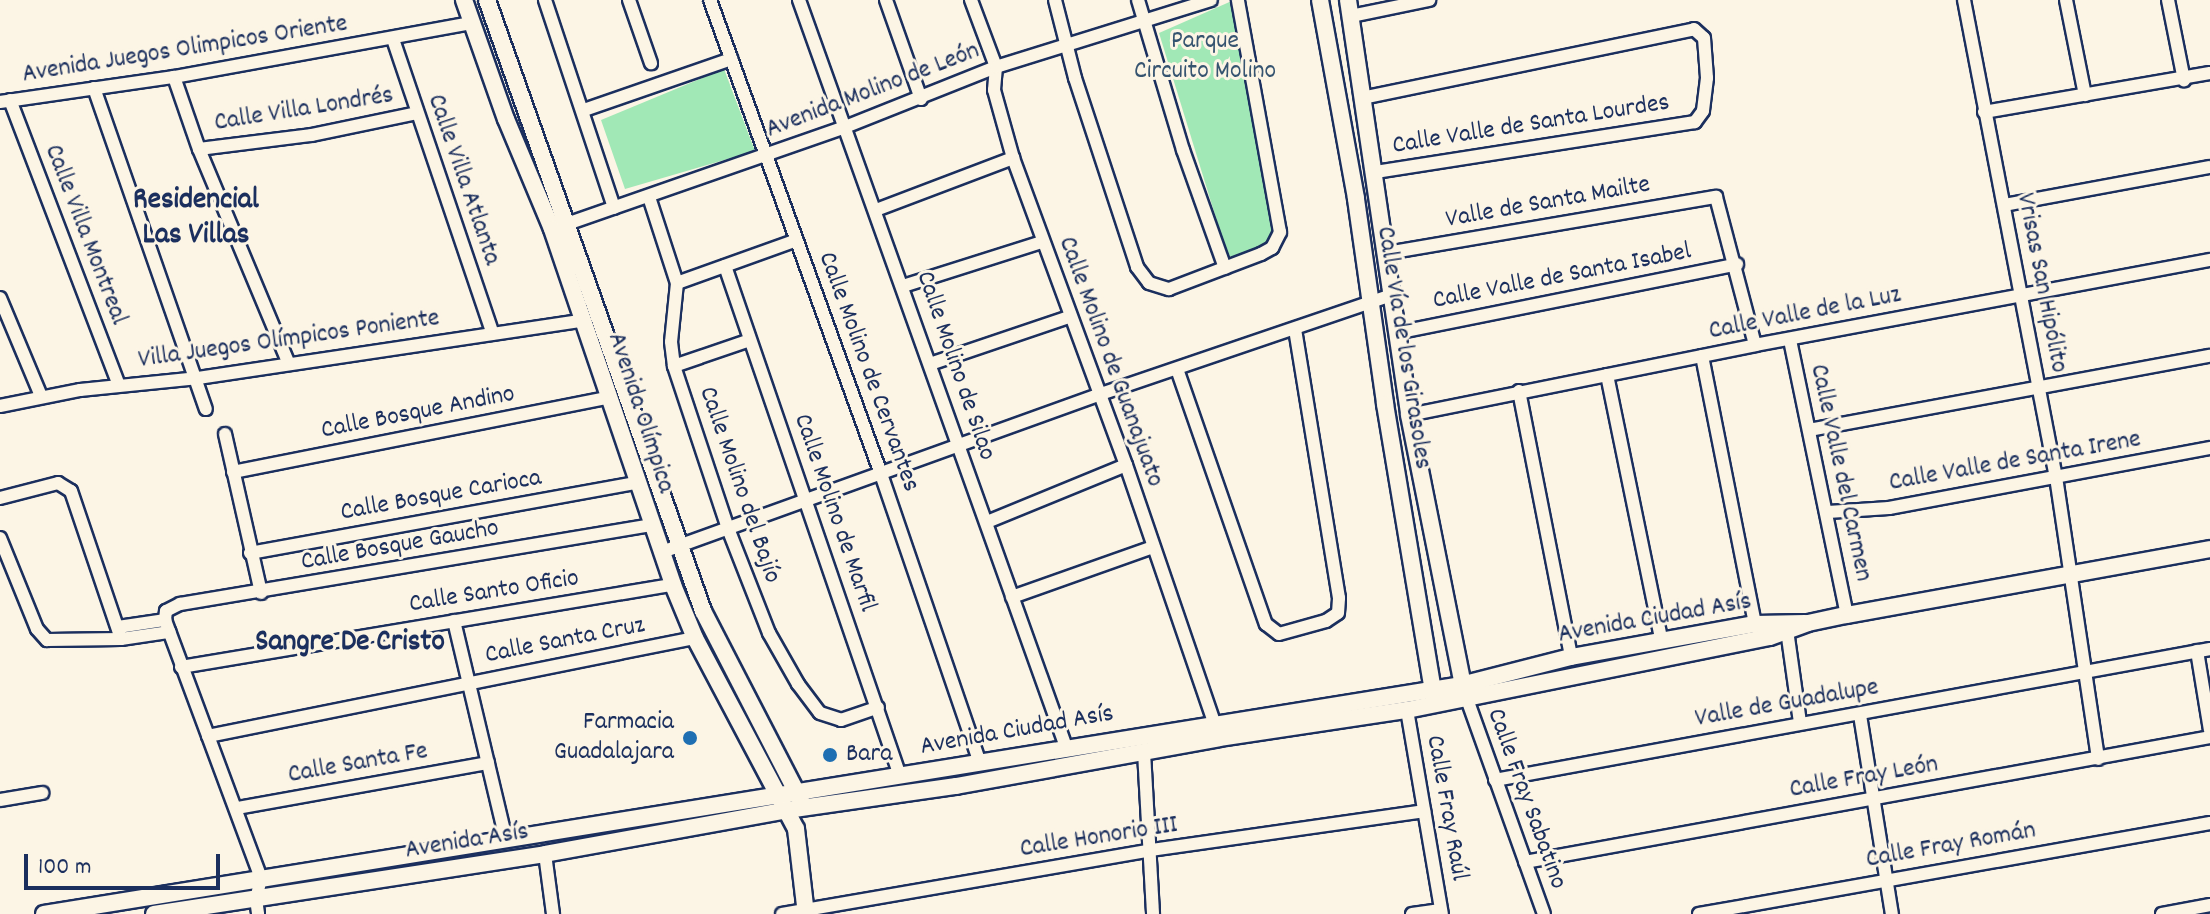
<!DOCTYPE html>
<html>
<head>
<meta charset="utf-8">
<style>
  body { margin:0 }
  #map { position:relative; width:2210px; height:914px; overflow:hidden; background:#fcf5e5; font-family:Dekko,sans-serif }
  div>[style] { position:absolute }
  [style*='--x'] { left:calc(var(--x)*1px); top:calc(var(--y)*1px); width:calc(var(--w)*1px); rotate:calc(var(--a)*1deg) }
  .green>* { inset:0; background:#a1e8b6 }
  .roads { filter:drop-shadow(2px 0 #1b2f5e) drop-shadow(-2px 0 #1b2f5e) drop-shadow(0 2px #1b2f5e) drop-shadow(0 -2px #1b2f5e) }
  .street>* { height:12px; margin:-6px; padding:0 6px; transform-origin:6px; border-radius:6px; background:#fcf5e5 }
  .secondary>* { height:16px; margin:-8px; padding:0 8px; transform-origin:8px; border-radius:8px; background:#fcf5e5 }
  .dots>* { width:22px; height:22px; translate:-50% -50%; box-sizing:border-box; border:4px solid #fcf5e5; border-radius:50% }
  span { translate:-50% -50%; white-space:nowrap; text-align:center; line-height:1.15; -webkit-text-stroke:6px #fcf5e5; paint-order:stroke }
  .park-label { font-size:26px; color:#365470 }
  .street-label { font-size:26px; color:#1b2f5e }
  .poi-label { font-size:26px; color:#1b2f5e }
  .right { translate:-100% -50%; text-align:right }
  .left { translate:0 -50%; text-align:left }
  .quarter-label { font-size:30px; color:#1b2f5e; font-weight:700 }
  .scale { position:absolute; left:24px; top:854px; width:196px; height:36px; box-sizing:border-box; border:4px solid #1b2f5e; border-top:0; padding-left:10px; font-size:24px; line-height:28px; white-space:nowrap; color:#1b2f5e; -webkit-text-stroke:6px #fcf5e5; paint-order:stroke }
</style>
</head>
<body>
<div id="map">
  <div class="green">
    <i style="clip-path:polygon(1234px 0,1274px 243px,1264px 250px,1228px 257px,1159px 33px)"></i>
    <i style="clip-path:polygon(724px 69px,755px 151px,625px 189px,601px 120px)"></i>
  </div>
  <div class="roads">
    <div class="street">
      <i style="--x:545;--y:0;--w:219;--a:71.6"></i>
      <i style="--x:629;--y:0;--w:67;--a:70.8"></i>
      <i style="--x:710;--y:0;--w:504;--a:70.16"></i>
      <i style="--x:881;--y:474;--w:303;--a:71.1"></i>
      <i style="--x:799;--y:0;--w:793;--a:70.33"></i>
      <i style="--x:886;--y:0;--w:105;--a:70.5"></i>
      <i style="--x:971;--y:0;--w:72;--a:69.5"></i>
      <i style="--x:996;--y:67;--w:23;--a:95"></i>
      <i style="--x:994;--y:90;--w:71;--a:74.4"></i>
      <i style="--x:1013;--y:158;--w:327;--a:69.8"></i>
      <i style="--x:1126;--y:465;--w:281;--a:71.1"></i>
      <i style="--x:1055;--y:0;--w:81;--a:75.6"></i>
      <i style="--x:1075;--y:78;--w:199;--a:71.8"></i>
      <i style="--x:1137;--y:267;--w:20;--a:53"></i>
      <i style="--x:1149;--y:283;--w:21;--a:17"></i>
      <i style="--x:1169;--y:289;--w:98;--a:-20.8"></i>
      <i style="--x:1261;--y:254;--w:13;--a:-29"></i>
      <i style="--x:1272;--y:248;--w:18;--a:-63"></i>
      <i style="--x:1280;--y:232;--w:236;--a:-100.3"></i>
      <i style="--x:1138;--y:0;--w:157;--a:73.3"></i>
      <i style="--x:1183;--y:150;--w:125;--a:70.4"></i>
      <i style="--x:1964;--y:0;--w:486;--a:79.1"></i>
      <i style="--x:2056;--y:477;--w:285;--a:81.5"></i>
      <i style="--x:2066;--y:0;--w:97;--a:78.7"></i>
      <i style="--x:2168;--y:0;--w:82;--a:78.7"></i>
      <i style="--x:1351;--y:16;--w:80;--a:-11.6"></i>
      <i style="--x:393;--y:39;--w:311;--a:71.3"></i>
      <i style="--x:174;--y:77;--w:76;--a:70.9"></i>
      <i style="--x:199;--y:149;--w:233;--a:67.3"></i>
      <i style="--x:94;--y:88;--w:340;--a:70.8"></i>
      <i style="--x:1362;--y:98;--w:339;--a:-11.7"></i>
      <i style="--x:1694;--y:29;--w:13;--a:42"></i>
      <i style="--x:1704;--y:38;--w:40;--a:85.7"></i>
      <i style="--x:1707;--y:78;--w:33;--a:97"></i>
      <i style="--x:1703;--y:111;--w:14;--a:126"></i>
      <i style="--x:1695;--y:122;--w:325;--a:171.1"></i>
      <i style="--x:10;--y:100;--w:305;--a:69.1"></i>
      <i style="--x:0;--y:102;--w:176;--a:-8.2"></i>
      <i style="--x:174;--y:77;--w:303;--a:-10.3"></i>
      <i style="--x:584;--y:110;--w:156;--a:-19.1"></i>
      <i style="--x:1984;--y:112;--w:229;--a:-9.8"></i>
      <i style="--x:199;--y:149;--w:114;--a:-7.1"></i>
      <i style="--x:312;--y:135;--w:107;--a:-11.8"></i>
      <i style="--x:649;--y:197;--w:90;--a:72"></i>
      <i style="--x:677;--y:283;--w:59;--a:95.8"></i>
      <i style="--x:671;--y:342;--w:24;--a:83"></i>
      <i style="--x:674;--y:366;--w:174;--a:71.6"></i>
      <i style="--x:729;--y:531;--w:110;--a:68.6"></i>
      <i style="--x:769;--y:633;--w:59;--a:60.4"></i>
      <i style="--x:798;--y:684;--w:36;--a:53"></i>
      <i style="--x:820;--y:713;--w:22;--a:18"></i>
      <i style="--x:841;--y:720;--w:39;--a:-19"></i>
      <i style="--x:2004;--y:205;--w:209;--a:-10.5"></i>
      <i style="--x:876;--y:210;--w:147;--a:-20.8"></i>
      <i style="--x:561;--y:226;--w:301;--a:-19.2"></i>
      <i style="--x:845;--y:127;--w:162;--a:-21.7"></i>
      <i style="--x:996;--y:67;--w:225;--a:-17.3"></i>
      <i style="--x:1387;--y:253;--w:334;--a:-9.7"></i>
      <i style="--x:1716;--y:197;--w:153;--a:75.2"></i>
      <i style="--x:725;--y:266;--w:539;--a:71.06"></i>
      <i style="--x:677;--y:283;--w:127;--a:-19.7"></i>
      <i style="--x:903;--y:286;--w:146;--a:-17.6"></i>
      <i style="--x:0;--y:298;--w:106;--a:67.3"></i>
      <i style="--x:1396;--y:333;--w:348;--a:-11.4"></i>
      <i style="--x:1790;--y:340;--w:281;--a:78.3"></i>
      <i style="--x:1702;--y:356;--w:273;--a:78.8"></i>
      <i style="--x:930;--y:364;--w:147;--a:-18.7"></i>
      <i style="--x:674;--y:366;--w:80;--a:-18.9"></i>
      <i style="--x:1177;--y:369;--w:270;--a:70.8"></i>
      <i style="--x:1266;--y:624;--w:16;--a:38"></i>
      <i style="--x:1279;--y:634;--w:49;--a:-15.5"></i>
      <i style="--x:1326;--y:621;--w:14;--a:-34"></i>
      <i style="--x:1338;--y:613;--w:15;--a:-86"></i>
      <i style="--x:1339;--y:598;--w:272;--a:-99.3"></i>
      <i style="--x:1607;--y:375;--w:269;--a:78.4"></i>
      <i style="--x:1519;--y:391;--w:271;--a:78.9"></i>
      <i style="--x:0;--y:406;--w:82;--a:-11.3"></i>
      <i style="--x:80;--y:390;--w:119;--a:-5.8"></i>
      <i style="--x:198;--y:378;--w:391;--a:-8.5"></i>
      <i style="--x:1409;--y:415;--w:353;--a:-11.4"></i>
      <i style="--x:1755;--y:345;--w:463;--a:-10.6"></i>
      <i style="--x:1809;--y:430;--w:408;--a:-10.5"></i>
      <i style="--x:225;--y:434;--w:163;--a:77.2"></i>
      <i style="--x:233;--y:472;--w:385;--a:-11.2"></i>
      <i style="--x:0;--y:498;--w:60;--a:-14.5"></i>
      <i style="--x:58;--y:483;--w:15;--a:32"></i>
      <i style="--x:71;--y:491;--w:156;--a:71.3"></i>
      <i style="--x:1828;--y:512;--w:61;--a:-3.8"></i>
      <i style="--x:1889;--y:508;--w:327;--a:-10.6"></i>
      <i style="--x:987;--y:522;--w:150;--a:-22.3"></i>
      <i style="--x:0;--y:538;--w:98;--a:67.9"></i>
      <i style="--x:37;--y:629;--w:15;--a:48"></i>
      <i style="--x:47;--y:640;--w:74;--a:-0.8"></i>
      <i style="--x:121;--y:639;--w:49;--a:-8.3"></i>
      <i style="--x:662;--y:552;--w:463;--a:-19.8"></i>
      <i style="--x:1098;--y:395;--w:310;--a:-18.8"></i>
      <i style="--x:250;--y:553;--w:395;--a:-10.3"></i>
      <i style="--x:1012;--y:597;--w:150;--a:-19.5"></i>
      <i style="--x:165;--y:620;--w:9;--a:-84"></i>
      <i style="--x:166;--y:611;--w:16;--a:-27"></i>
      <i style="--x:180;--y:604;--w:479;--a:-9.5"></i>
      <i style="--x:165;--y:620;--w:275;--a:69.6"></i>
      <i style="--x:261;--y:878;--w:22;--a:103"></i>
      <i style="--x:256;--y:899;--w:15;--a:82"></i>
      <i style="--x:454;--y:621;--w:224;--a:76.6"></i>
      <i style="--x:1786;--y:623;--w:101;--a:82"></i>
      <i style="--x:118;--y:627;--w:48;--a:-8.5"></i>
      <i style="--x:2197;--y:651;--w:80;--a:80.7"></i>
      <i style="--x:181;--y:667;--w:499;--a:-9.5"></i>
      <i style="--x:1467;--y:699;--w:228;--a:70.3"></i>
      <i style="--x:1407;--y:710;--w:207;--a:80.3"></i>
      <i style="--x:1860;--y:715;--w:202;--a:80.9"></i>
      <i style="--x:208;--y:736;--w:497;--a:-11.4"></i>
      <i style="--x:1144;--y:752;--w:162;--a:86.8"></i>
      <i style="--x:1495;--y:780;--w:727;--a:-10.38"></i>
      <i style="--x:0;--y:800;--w:43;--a:-9.5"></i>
      <i style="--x:237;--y:808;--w:255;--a:-10.2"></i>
      <i style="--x:545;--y:854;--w:61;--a:82.4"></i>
      <i style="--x:1525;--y:862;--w:696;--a:-10.34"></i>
      <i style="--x:782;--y:914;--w:375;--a:-9.8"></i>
      <i style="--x:1151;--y:850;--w:276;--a:-8.1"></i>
      <i style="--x:1412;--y:914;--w:29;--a:-8"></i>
      <i style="--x:1699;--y:914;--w:519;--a:-10.1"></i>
      <i style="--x:2162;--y:914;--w:49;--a:-10.6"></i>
    </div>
    <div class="secondary">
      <i style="--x:464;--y:0;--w:126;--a:70.6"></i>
      <i style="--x:506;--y:119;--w:119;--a:67.3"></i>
      <i style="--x:552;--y:229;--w:376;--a:71.2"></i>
      <i style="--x:673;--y:585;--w:57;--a:67.5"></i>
      <i style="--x:695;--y:638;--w:216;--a:62.1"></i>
      <i style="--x:796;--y:829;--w:86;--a:83.3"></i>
      <i style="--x:487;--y:0;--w:648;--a:70.53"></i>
      <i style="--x:703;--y:611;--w:214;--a:62.7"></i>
      <i style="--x:1320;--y:0;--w:202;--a:79.7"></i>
      <i style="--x:1356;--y:199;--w:207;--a:81.9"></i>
      <i style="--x:1385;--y:404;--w:297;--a:80.5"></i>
      <i style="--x:1348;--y:0;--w:419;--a:81.6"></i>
      <i style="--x:1409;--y:415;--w:285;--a:78.7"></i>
      <i style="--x:44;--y:914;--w:1435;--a:-9.18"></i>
      <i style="--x:1461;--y:685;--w:114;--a:-14.3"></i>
      <i style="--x:1571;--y:657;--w:187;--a:-10.2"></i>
      <i style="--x:1755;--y:624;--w:50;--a:-1.1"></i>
      <i style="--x:154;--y:914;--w:396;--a:-8.7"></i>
      <i style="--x:545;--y:854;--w:246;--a:-10.3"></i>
      <i style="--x:787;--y:810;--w:171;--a:-8.1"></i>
      <i style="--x:956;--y:786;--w:267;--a:-10.3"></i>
      <i style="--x:1219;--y:738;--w:190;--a:-8.5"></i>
      <i style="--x:1407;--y:710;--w:370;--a:-11.4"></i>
      <i style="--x:1770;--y:637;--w:40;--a:-20.2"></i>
      <i style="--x:1808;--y:623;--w:40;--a:-12"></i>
      <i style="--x:1847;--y:615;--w:369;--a:-10.3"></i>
    </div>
  </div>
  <div class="dots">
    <i style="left:690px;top:738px;background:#1f6fb2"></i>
    <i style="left:830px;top:755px;background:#1f6fb2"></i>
  </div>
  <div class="park-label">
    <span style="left:1205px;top:57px">Parque<br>Circuito Molino</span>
  </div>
  <div class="street-label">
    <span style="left:185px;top:50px;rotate:-9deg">Avenida Juegos Olimpicos Oriente</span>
    <span style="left:873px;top:91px;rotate:-21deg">Avenida Molino de León</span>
    <span style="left:304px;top:110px;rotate:-9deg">Calle Villa Londrés</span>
    <span style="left:1531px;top:125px;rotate:-9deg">Calle Valle de Santa Lourdes</span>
    <span style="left:463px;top:180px;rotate:71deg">Calle Villa Atlanta</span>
    <span style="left:1548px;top:203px;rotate:-10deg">Valle de Santa Mailte</span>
    <span style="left:85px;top:235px;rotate:69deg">Calle Villa Montreal</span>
    <span style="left:1562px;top:277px;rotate:-11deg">Calle Valle de Santa Isabel</span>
    <span style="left:2041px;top:283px;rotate:79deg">Vrisas San Hipólito</span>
    <span style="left:1805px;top:314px;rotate:-11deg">Calle Valle de la Luz</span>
    <span style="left:289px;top:340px;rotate:-8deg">Villa Juegos Olímpicos Poniente</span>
    <span style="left:1403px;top:348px;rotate:81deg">Calle Vía de los Girasoles</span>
    <span style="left:1110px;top:362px;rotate:70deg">Calle Molino de Guanajuato</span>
    <span style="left:955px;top:366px;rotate:71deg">Calle Molino de Silao</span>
    <span style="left:868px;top:372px;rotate:70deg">Calle Molino de Cervantes</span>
    <span style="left:418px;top:413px;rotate:-11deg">Calle Bosque Andino</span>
    <span style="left:640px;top:413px;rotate:72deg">Avenida Olímpica</span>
    <span style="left:2015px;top:462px;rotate:-10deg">Calle Valle de Santa Irene</span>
    <span style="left:1840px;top:473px;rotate:78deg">Calle Valle del Carmen</span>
    <span style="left:739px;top:485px;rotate:71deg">Calle Molino del Bajío</span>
    <span style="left:441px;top:496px;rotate:-10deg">Calle Bosque Carioca</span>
    <span style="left:834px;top:513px;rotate:71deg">Calle Molino de Marfil</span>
    <span style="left:400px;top:546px;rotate:-10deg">Calle Bosque Gaucho</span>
    <span style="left:494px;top:592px;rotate:-9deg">Calle Santo Oficio</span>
    <span style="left:1655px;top:619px;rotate:-10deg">Avenida Ciudad Asís</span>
    <span style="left:565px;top:641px;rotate:-11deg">Calle Santa Cruz</span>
    <span style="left:1787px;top:704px;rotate:-10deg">Valle de Guadalupe</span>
    <span style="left:1017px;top:731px;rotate:-10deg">Avenida Ciudad Asís</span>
    <span style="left:358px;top:764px;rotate:-10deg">Calle Santa Fe</span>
    <span style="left:1864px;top:778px;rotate:-10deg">Calle Fray León</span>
    <span style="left:1526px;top:799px;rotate:70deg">Calle Fray Sabatino</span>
    <span style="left:1446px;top:808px;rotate:80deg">Calle Fray Raúl</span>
    <span style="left:1099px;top:838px;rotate:-9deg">Calle Honorio III</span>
    <span style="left:467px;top:842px;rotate:-9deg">Avenida Asís</span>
    <span style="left:1951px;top:846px;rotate:-10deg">Calle Fray Román</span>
  </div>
  <div class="poi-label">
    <span class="right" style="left:674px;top:738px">Farmacia<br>Guadalajara</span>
    <span class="left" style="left:846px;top:755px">Bara</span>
  </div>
  <div class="quarter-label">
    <span style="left:196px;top:219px">Residencial<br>Las Villas</span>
    <span style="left:350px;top:644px">Sangre De Cristo</span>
  </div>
  <div class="scale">100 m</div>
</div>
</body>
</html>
